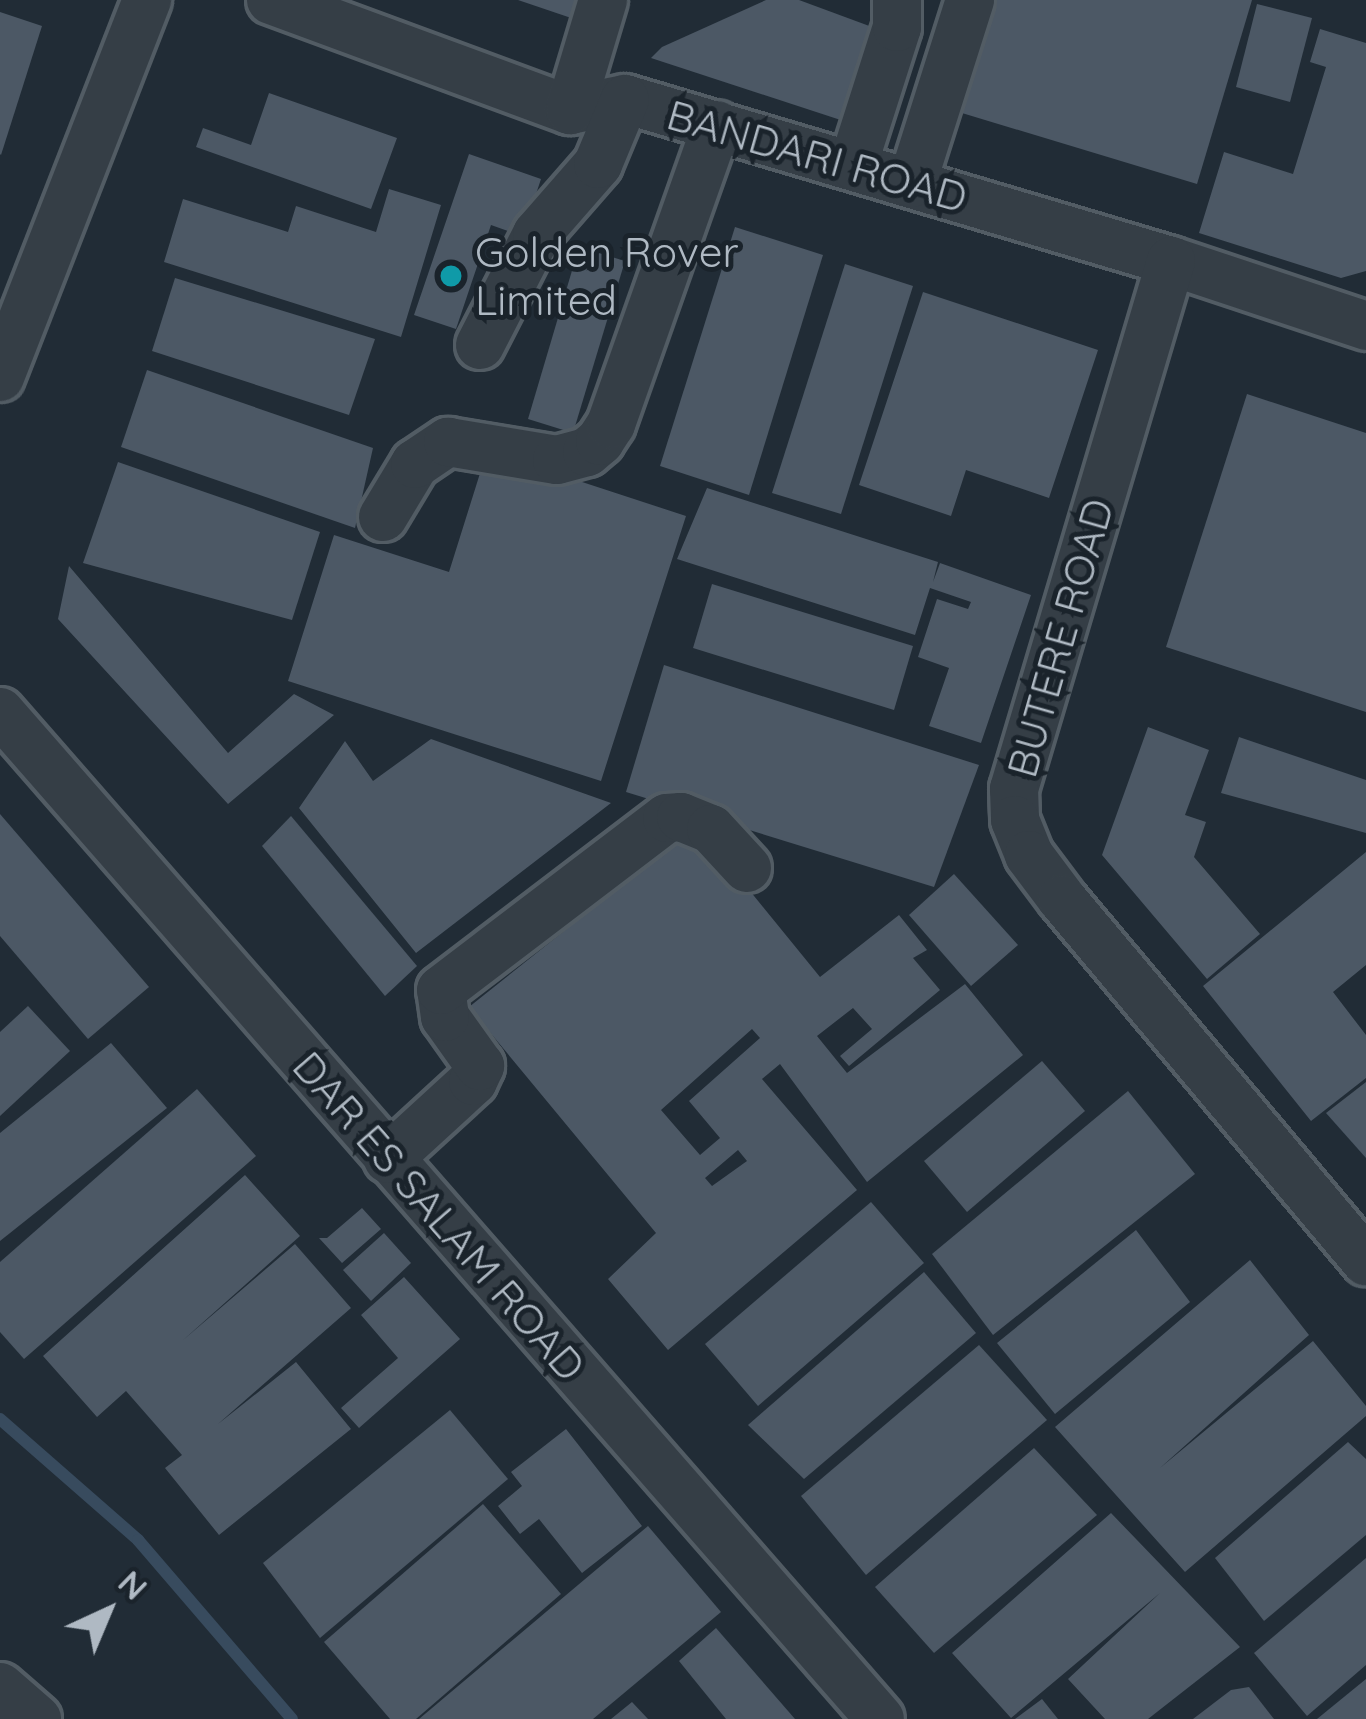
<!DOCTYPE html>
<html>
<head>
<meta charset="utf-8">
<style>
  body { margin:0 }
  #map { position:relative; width:1366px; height:1719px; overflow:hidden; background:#212c36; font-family:Quicksand,sans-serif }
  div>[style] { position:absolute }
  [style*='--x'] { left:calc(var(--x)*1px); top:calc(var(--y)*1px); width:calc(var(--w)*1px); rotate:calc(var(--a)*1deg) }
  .stream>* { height:12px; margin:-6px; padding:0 6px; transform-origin:6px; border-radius:6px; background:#384b5e }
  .building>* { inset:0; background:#4c5865 }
  .roads { filter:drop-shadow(3px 0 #525c64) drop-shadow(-3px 0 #525c64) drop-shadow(0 3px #525c64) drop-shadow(0 -3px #525c64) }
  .minor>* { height:48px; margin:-24px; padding:0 24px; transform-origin:24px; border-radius:24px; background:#353e46 }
  .dots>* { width:33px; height:33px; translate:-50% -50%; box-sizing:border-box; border:6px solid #1a232b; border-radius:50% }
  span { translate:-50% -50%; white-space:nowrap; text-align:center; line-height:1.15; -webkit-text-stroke:10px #1a232b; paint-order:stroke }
  .street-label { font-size:42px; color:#afb9c3 }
  .poi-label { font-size:42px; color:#afb9c3 }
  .left { translate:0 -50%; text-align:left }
  .north { position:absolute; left:48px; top:1551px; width:120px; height:120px; -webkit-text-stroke:9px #1a232b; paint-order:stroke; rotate:44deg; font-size:33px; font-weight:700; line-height:48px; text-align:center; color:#afb9c3 }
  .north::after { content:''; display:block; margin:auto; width:42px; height:54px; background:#afb9c3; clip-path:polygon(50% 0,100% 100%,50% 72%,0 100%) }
</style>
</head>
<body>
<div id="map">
  <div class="stream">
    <i style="--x:0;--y:1419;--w:184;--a:41.2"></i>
    <i style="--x:138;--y:1540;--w:236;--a:49.3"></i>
  </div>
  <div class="building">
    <i style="clip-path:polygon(518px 0,587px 0,580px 21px)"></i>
    <i style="clip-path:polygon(766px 0,799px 0,891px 34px,862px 127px,651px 58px,662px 47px)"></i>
    <i style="clip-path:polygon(984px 0,1252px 0,1197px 184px,952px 110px)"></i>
    <i style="clip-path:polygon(1257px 4px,1312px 18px,1290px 102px,1236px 87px)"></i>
    <i style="clip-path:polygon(0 12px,42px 26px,1px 155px,0 154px)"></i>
    <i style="clip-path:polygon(1320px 29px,1366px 43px,1366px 271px,1341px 278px,1199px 233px,1224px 152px,1293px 174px,1326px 67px,1310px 62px)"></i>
    <i style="clip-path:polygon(269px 93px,397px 138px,371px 209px,196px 147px,203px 128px,251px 145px)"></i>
    <i style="clip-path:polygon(469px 154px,541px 179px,522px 236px,491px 225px,456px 329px,414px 315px)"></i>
    <i style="clip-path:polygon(389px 189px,441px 205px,401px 337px,164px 262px,183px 199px,288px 232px,296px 206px,376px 232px)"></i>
    <i style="clip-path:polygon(735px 227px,823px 255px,749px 495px,660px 466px)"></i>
    <i style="clip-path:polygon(579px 247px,625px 261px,573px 433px,528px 419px)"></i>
    <i style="clip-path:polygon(845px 264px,913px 286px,841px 514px,772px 493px)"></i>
    <i style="clip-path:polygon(175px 278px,375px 339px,349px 415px,152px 351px)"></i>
    <i style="clip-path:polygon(923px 292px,1098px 350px,1049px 498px,966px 470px,951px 516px,859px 485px)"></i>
    <i style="clip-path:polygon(147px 370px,373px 448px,355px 528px,121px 447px)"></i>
    <i style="clip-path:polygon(1247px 394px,1366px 433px,1366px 712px,1166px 647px)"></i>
    <i style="clip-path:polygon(487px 451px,686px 516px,601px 781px,288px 681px,334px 535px,449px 572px)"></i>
    <i style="clip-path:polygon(118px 462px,320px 532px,292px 620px,83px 563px)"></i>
    <i style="clip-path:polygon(707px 488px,938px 562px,933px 582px,940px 563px,1031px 595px,981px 743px,929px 726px,949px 668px,918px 657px,937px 599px,968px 609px,971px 602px,930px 588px,915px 635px,677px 559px)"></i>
    <i style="clip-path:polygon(69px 566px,228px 753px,294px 694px,334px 715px,228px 804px,58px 619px)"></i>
    <i style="clip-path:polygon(712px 584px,913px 646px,894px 710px,693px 648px)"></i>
    <i style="clip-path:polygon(664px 665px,979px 765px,934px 887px,626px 792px)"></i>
    <i style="clip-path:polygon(1148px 727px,1209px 750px,1185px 815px,1206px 822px,1194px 857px,1260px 934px,1207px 979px,1102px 855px)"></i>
    <i style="clip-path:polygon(1239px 737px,1366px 780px,1366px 833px,1221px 793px)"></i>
    <i style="clip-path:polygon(431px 739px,611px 803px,416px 953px,299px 808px,345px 741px,373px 781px)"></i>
    <i style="clip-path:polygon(0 814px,149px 987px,88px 1039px,0 936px)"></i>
    <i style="clip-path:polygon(291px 816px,417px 966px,385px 996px,262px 846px)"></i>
    <i style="clip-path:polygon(evenodd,682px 837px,711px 843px,820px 977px,899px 915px,927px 950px,913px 958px,940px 990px,849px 1066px,840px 1056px,872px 1029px,853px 1008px,817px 1036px,847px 1073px,965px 984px,1023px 1055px,867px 1182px,780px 1064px,762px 1079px,857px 1190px,668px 1350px,608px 1279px,656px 1233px,469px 1007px,682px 837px,752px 1029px,760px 1038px,689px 1101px,720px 1138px,700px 1155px,661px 1110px,752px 1029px,682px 837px,738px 1150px,747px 1161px,712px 1186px,705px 1178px,738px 1150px)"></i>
    <i style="clip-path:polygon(1366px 852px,1366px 965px,1333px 992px,1366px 1035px,1366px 1078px,1311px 1121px,1203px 986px)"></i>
    <i style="clip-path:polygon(954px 874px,1018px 945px,971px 986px,909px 915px)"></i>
    <i style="clip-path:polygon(28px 1006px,70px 1051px,0 1116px,0 1032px)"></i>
    <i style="clip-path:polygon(111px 1043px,167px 1108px,0 1241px,0 1133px)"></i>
    <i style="clip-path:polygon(1042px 1061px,1085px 1111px,967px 1212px,924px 1161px)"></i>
    <i style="clip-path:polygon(1366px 1082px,1366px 1158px,1326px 1113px)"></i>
    <i style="clip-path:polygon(197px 1089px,256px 1156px,24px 1359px,0 1332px,0 1262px)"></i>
    <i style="clip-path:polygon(1128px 1091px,1195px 1174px,993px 1335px,932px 1254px)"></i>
    <i style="clip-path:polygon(245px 1175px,300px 1236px,182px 1341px,295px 1244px,351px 1308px,218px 1424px,296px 1362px,351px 1429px,219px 1535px,165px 1468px,182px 1455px,126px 1391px,97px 1417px,43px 1356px)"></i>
    <i style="clip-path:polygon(871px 1202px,924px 1263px,758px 1406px,705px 1344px)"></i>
    <i style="clip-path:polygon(362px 1208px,381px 1229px,342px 1263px,319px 1238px,327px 1238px)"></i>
    <i style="clip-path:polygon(1136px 1230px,1190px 1302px,1055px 1414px,997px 1343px)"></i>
    <i style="clip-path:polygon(384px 1233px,411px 1263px,371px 1301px,343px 1270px)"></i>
    <i style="clip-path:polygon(1250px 1260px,1309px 1335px,1160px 1468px,1313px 1341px,1366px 1406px,1366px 1416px,1185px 1572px,1055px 1427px)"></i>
    <i style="clip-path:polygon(924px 1272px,976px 1333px,804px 1479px,748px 1425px)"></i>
    <i style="clip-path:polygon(404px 1277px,460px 1339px,359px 1428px,341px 1408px,398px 1358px,361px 1315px)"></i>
    <i style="clip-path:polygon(979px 1345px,1047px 1420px,866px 1575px,801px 1496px)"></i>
    <i style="clip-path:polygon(450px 1410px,508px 1479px,320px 1638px,263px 1563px)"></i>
    <i style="clip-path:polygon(566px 1429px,642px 1526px,582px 1573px,539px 1519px,520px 1534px,498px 1506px,522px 1486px,511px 1472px)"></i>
    <i style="clip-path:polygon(1348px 1442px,1366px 1459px,1366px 1535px,1264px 1621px,1215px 1558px)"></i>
    <i style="clip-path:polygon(1034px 1448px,1097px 1515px,934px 1653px,875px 1587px)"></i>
    <i style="clip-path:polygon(483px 1504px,561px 1594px,416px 1719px,390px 1719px,324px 1642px)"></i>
    <i style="clip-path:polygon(1111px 1513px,1240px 1647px,1148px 1719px,1105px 1719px,1068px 1679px,1160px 1593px,1011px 1718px,952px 1653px)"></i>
    <i style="clip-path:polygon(648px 1526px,721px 1612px,593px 1719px,419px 1719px)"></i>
    <i style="clip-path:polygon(1366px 1558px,1366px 1665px,1307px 1716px,1254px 1653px)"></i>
    <i style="clip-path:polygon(716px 1628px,795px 1719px,726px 1719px,679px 1661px)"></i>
    <i style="clip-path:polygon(1366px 1679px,1366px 1719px,1317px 1719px)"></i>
    <i style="clip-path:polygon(1249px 1687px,1274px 1719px,1193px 1719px,1231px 1690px)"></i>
    <i style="clip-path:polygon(1042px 1699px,1058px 1719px,1015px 1719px)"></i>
    <i style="clip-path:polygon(632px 1702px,648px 1719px,611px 1719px)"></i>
  </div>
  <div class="roads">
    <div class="minor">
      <i style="--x:271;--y:0;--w:319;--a:20.2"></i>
      <i style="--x:570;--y:110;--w:56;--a:-11.3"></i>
      <i style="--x:625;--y:99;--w:570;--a:16.53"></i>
      <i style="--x:1171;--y:261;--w:206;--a:18.4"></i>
      <i style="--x:570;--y:110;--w:115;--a:-73.3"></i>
      <i style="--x:853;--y:165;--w:145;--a:-72.3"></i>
      <i style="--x:897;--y:27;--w:27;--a:-90"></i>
      <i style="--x:912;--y:183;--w:192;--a:-72.4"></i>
      <i style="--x:1171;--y:261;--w:551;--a:106.56"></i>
      <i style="--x:1014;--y:789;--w:31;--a:88"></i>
      <i style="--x:1015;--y:820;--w:38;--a:68"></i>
      <i style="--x:1029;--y:855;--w:55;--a:53.1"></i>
      <i style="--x:1062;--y:899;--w:473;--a:50"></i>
      <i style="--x:480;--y:345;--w:125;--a:-62.8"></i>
      <i style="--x:537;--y:234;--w:93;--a:-48.9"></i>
      <i style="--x:598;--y:164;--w:70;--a:-67.4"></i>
      <i style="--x:0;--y:377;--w:405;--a:-68.7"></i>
      <i style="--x:383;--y:517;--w:62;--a:-58.9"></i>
      <i style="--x:415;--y:464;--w:40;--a:-34"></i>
      <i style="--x:448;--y:442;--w:110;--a:9.4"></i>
      <i style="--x:557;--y:460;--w:31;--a:-15"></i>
      <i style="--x:587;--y:452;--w:17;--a:-40"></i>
      <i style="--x:600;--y:441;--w:20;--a:-57"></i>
      <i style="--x:611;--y:424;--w:317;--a:-70.5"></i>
      <i style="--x:0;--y:712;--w:1337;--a:48.85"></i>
      <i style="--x:388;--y:1159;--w:115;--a:-42.5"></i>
      <i style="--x:473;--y:1081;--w:17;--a:-65"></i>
      <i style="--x:480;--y:1066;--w:60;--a:-125.5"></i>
      <i style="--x:445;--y:1017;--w:27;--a:-98"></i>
      <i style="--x:441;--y:990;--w:284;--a:-37.3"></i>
      <i style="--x:667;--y:818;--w:14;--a:-4"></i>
      <i style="--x:681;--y:817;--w:32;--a:22"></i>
      <i style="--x:711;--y:829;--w:53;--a:47.3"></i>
      <i style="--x:0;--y:1687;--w:49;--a:40.9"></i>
    </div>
  </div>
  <div class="dots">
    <i style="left:451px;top:276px;background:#0f9aa8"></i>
  </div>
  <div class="street-label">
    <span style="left:817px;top:156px;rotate:16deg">BANDARI ROAD</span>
    <span style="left:1060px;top:638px;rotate:-74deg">BUTERE ROAD</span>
    <span style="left:439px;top:1216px;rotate:49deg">DAR ES SALAM ROAD</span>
  </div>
  <div class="poi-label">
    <span class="left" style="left:475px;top:276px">Golden Rover<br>Limited</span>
  </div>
  <div class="north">N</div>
</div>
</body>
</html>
